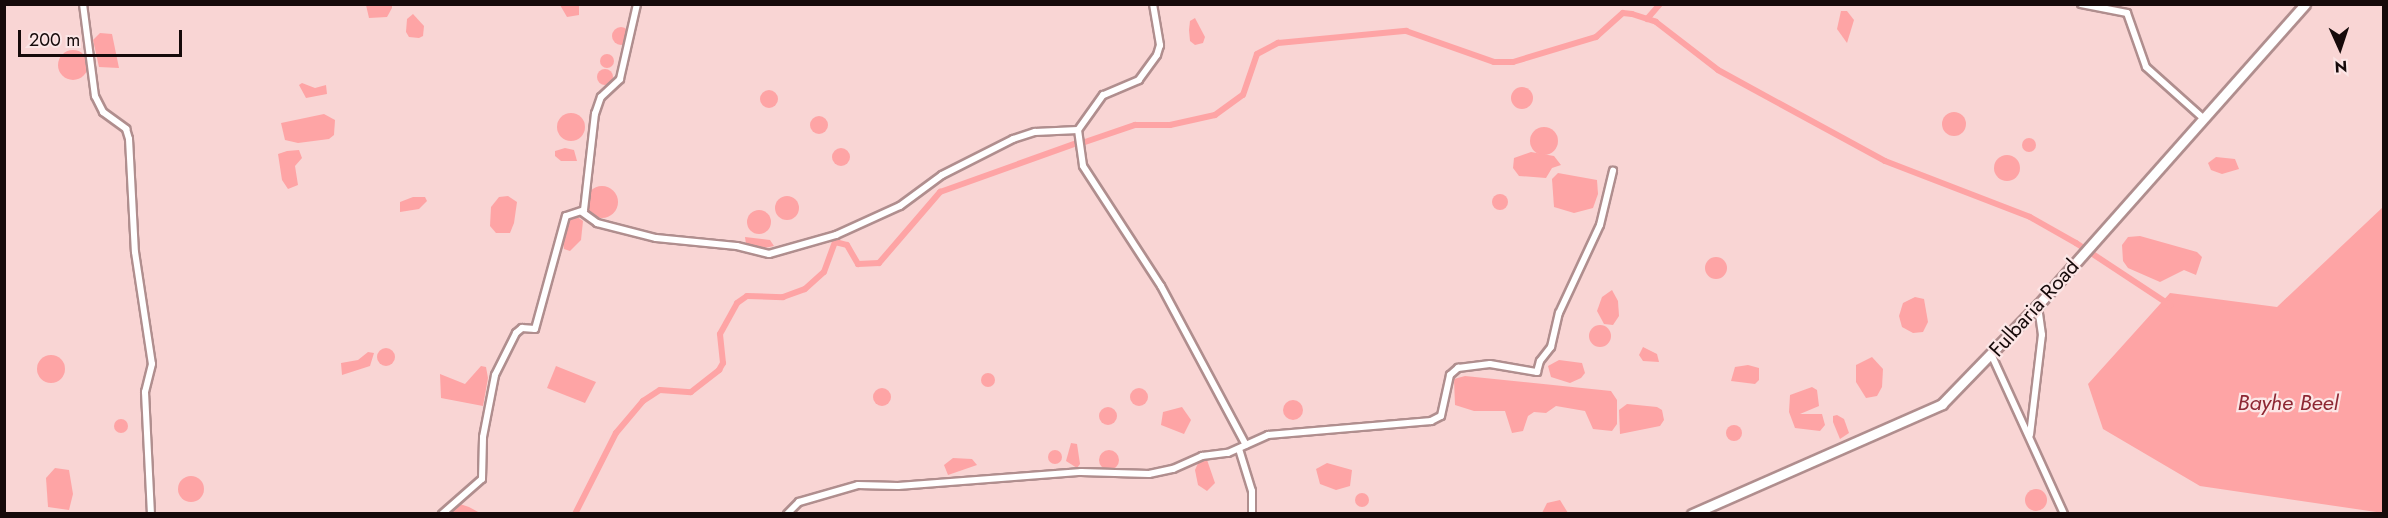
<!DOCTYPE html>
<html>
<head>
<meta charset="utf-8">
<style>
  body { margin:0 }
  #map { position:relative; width:2388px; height:518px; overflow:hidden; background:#f9d5d4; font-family:Jost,sans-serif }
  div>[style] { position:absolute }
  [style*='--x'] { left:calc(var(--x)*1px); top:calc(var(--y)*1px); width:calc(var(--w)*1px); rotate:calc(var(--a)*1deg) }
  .water>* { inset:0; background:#fea4a5 }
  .round { border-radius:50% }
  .canal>* { height:6px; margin:-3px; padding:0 3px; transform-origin:3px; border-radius:3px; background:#fea4a5 }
  .roads { filter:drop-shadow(2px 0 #b08e8e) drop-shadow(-2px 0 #b08e8e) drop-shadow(0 2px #b08e8e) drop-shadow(0 -2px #b08e8e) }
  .street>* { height:6px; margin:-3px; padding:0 3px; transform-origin:3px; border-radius:3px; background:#fff }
  .secondary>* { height:9px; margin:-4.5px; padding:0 4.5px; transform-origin:4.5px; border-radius:4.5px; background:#fff }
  span { translate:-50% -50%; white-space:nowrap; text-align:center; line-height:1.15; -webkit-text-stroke:4.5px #fce6e6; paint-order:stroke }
  .street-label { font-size:21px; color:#160a0a }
  .water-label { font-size:22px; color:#8d2733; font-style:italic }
  .frame { position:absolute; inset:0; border:6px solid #160a0a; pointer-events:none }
  .north { position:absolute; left:2310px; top:18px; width:60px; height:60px; -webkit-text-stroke:4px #fce6e6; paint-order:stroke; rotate:177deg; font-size:16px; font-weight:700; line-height:24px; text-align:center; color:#160a0a }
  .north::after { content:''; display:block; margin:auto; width:21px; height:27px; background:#160a0a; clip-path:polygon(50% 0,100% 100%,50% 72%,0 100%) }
  .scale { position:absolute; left:18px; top:30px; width:164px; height:27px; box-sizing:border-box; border:3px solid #160a0a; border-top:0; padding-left:8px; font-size:18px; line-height:21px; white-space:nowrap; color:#160a0a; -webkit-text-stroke:4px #fce6e6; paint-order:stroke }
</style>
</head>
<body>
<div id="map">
  <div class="water">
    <i style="clip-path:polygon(366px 5px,392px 5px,392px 8px,387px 17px,369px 18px)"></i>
    <i style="clip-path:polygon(560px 5px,579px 5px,579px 15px,567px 17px)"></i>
    <i style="clip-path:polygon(1841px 11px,1847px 11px,1854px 20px,1847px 43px,1837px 29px)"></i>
    <i style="clip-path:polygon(413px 14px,424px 26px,423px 36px,419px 38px,409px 37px,406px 32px,407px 19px)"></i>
    <i style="clip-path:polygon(1195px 18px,1205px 37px,1203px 43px,1195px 45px,1190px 41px,1189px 30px,1190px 21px)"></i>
    <i class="round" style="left:612px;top:27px;width:18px;height:18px"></i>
    <i style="clip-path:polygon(100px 33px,112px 34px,119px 68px,99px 67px,93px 40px)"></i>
    <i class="round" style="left:58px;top:50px;width:30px;height:30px"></i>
    <i class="round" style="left:600px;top:54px;width:14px;height:14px"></i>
    <i class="round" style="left:597px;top:69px;width:16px;height:16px"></i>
    <i style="clip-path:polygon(302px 83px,315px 88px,326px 85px,327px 94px,306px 98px,299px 85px)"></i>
    <i class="round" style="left:1511px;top:87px;width:22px;height:22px"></i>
    <i class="round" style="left:760px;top:90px;width:18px;height:18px"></i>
    <i class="round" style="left:1942px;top:112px;width:24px;height:24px"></i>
    <i class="round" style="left:557px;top:113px;width:28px;height:28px"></i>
    <i style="clip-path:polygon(324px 114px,335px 120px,334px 135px,329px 139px,298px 143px,285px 140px,281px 123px)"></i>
    <i class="round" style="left:810px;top:116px;width:18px;height:18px"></i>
    <i class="round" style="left:1530px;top:127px;width:28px;height:28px"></i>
    <i class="round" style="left:2022px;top:138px;width:14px;height:14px"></i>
    <i class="round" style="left:832px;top:148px;width:18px;height:18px"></i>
    <i style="clip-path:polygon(565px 148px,574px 150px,577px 161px,561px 161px,555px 156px,555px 151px)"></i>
    <i style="clip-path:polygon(287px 151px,299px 150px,302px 158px,295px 166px,298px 185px,288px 189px,282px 180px,278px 154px)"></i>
    <i style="clip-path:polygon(1531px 152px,1554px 156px,1561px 165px,1552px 168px,1546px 178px,1519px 176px,1513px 168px,1514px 158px)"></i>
    <i class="round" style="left:1994px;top:155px;width:26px;height:26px"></i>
    <i style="clip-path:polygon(2216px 157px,2235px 159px,2239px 169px,2222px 174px,2211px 170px,2208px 163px)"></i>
    <i style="clip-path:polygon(1558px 173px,1597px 180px,1598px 194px,1593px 208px,1574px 213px,1554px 207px,1552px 179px)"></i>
    <i class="round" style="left:586px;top:186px;width:32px;height:32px"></i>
    <i class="round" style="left:1492px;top:194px;width:16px;height:16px"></i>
    <i class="round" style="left:775px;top:196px;width:24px;height:24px"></i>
    <i style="clip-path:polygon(508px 196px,517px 202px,514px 223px,510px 233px,496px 233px,490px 226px,491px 207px,499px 197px)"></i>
    <i style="clip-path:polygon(413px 197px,425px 197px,427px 201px,419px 209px,400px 212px,400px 202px)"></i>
    <i style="clip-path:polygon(2383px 207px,2383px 513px,2200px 486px,2103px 429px,2088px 384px,2170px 293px,2277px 307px)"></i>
    <i class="round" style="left:747px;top:210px;width:24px;height:24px"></i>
    <i style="clip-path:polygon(576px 216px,583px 221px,581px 240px,570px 251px,564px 249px,562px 238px,569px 218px)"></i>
    <i style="clip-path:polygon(2140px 236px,2197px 252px,2202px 257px,2196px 275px,2184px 270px,2160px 282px,2128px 268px,2123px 261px,2122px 245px,2128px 237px)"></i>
    <i style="clip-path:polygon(745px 237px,770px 240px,774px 246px,759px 249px,746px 244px)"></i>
    <i class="round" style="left:1705px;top:257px;width:22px;height:22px"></i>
    <i style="clip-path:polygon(1612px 290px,1618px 301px,1619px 316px,1613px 325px,1604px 324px,1597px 311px,1602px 297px)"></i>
    <i style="clip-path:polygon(1915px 297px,1924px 299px,1928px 322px,1923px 332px,1913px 333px,1902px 327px,1899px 316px,1903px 303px)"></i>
    <i class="round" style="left:1589px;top:325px;width:22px;height:22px"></i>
    <i style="clip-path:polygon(1643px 347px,1657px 354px,1659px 362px,1643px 361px,1639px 355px)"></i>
    <i class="round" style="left:377px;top:348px;width:18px;height:18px"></i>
    <i style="clip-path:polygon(368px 352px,374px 353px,370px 366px,342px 375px,341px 363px,358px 360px)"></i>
    <i class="round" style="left:37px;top:355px;width:28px;height:28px"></i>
    <i style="clip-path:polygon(1872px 357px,1883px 369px,1882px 387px,1877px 396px,1866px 398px,1856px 382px,1856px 365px)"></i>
    <i style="clip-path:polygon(1559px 360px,1582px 363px,1585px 373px,1581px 378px,1570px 383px,1551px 377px,1548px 366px)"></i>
    <i style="clip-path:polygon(1748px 365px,1759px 368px,1759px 380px,1755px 384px,1731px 381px,1735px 367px)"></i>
    <i style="clip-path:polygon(481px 366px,486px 367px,488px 378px,483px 406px,441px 398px,440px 374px,465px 384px)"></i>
    <i style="clip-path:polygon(556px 366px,596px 382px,585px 403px,547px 388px)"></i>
    <i class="round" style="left:981px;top:373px;width:14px;height:14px"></i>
    <i style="clip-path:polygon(1465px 376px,1611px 391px,1617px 400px,1617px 424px,1612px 431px,1593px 429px,1585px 411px,1556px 406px,1546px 413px,1534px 412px,1528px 416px,1523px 431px,1512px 433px,1505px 411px,1474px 411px,1455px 405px,1454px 379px)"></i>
    <i style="clip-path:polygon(1812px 387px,1817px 390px,1819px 406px,1800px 414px,1822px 414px,1825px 425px,1820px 431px,1795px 428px,1789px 412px,1790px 395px)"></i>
    <i class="round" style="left:873px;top:388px;width:18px;height:18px"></i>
    <i class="round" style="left:1130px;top:388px;width:18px;height:18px"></i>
    <i class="round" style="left:1283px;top:400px;width:20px;height:20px"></i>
    <i style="clip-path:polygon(1627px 404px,1657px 407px,1662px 410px,1664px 420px,1660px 426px,1620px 434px,1619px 410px)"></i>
    <i class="round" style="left:1099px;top:407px;width:18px;height:18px"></i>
    <i style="clip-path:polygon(1182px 407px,1191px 420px,1184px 434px,1161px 425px,1163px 412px)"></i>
    <i style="clip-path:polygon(1837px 415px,1844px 419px,1849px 433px,1840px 439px,1833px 422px,1833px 416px)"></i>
    <i class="round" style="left:114px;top:419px;width:14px;height:14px"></i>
    <i class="round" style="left:1726px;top:425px;width:16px;height:16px"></i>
    <i style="clip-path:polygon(1071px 443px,1077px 444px,1080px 464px,1077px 468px,1066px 461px)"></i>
    <i class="round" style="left:1048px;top:450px;width:14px;height:14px"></i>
    <i class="round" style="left:1099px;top:450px;width:20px;height:20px"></i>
    <i style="clip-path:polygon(1206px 457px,1215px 483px,1207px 491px,1198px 485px,1195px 470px,1199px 461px)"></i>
    <i style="clip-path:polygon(953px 458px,972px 459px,977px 465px,948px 475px,944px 465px)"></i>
    <i style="clip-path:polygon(1327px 463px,1352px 470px,1350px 486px,1336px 490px,1320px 484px,1316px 469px)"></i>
    <i style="clip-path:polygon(55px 468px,69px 470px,73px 494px,69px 510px,48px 507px,46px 478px)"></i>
    <i class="round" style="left:178px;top:476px;width:26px;height:26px"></i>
    <i class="round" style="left:2025px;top:489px;width:22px;height:22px"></i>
    <i class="round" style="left:1355px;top:493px;width:14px;height:14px"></i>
    <i style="clip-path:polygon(1560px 500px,1568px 513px,1542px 513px,1547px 503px)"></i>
    <i style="clip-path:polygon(460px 504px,469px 507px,480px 513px,448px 513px)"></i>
  </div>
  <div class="canal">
    <i style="--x:1647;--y:19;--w:20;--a:-49"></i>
    <i style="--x:1085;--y:142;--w:53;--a:-18.8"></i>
    <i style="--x:1135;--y:125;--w:35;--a:0"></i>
    <i style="--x:1170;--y:125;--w:46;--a:-12.5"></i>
    <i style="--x:1215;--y:115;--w:34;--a:-36"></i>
    <i style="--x:1243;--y:95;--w:43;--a:-71.1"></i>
    <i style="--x:1257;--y:54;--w:24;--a:-28"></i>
    <i style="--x:1278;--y:43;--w:129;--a:-5.4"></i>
    <i style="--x:1406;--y:31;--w:93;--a:19.4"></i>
    <i style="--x:1494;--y:62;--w:19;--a:0"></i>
    <i style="--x:1513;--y:62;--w:87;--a:-16.8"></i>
    <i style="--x:1596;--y:37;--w:36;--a:-42"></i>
    <i style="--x:1623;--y:13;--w:9;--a:6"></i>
    <i style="--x:1632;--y:14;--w:25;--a:18"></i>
    <i style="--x:1656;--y:22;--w:78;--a:37.7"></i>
    <i style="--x:1718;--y:70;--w:190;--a:28.6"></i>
    <i style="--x:1885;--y:161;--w:155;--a:21.1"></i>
    <i style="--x:2030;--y:217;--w:53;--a:29.5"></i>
    <i style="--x:2076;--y:243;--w:113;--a:33.4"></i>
    <i style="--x:575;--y:514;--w:91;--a:-63.2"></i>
    <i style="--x:616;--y:433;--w:42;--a:-49.8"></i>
    <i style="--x:643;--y:401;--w:20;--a:-33"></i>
    <i style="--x:660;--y:390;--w:31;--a:4"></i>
    <i style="--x:691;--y:392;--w:36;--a:-38"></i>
    <i style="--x:719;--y:370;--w:8;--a:-60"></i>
    <i style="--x:723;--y:363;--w:29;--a:-96"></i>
    <i style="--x:720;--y:334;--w:35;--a:-61"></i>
    <i style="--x:737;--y:303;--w:12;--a:-35"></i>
    <i style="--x:747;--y:296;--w:36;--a:2"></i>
    <i style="--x:783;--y:297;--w:23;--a:-20"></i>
    <i style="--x:805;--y:289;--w:25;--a:-42"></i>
    <i style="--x:824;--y:272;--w:32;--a:-70"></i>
    <i style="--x:835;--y:242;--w:12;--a:14"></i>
    <i style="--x:847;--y:245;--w:22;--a:60"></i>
    <i style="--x:858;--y:264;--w:21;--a:-3"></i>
    <i style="--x:879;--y:263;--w:94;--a:-49.3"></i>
    <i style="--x:940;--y:192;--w:142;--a:-19.7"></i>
  </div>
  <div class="roads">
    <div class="street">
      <i style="--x:83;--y:4;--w:93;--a:82.6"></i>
      <i style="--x:95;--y:96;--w:18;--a:63"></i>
      <i style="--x:103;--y:112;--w:29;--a:36"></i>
      <i style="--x:126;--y:129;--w:10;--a:73"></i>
      <i style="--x:129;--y:139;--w:113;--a:87"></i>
      <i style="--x:135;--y:252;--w:113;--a:81.4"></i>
      <i style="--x:152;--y:364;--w:29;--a:104"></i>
      <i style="--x:145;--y:392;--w:122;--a:87.2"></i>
      <i style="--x:1153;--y:4;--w:42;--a:80.3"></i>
      <i style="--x:1160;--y:45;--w:10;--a:107"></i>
      <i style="--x:1157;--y:55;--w:31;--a:126"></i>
      <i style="--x:1139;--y:80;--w:39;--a:157"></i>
      <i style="--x:1103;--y:95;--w:43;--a:125.5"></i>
      <i style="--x:1078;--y:130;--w:36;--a:82"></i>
      <i style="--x:1083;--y:166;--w:143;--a:57"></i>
      <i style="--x:1161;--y:286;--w:180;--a:61.9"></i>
      <i style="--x:2081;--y:4;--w:47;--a:11.1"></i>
      <i style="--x:2127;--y:13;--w:57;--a:70.6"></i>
      <i style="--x:2146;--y:67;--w:76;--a:41.8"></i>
      <i style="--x:582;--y:212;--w:19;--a:36"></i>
      <i style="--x:597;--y:223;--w:61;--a:14.3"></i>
      <i style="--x:656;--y:238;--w:81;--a:5.6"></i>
      <i style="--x:737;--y:246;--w:33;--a:14"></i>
      <i style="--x:769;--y:254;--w:70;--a:-15.8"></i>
      <i style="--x:836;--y:235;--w:70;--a:-24.4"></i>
      <i style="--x:900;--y:206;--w:52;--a:-36.4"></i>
      <i style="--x:942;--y:175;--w:80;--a:-26.9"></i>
      <i style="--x:1013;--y:139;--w:23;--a:-18"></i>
      <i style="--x:1035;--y:132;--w:43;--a:-2.7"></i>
      <i style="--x:1992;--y:356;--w:174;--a:65.5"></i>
      <i style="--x:2030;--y:435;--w:101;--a:-83.2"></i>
      <i style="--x:2042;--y:335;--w:30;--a:-98"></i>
      <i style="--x:1239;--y:449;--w:44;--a:72.8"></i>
      <i style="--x:1252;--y:491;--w:23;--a:90"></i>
      <i style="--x:442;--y:514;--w:53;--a:-41.2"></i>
      <i style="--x:482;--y:479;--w:42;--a:-88.6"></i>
      <i style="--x:483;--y:437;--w:63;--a:-79"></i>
      <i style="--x:495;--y:375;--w:47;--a:-63.4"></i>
      <i style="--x:516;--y:333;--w:8;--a:-40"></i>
      <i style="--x:522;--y:328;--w:13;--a:4"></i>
      <i style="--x:535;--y:329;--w:117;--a:-74.7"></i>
      <i style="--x:566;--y:216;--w:19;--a:-18"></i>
      <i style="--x:584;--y:210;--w:97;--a:-83.5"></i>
      <i style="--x:595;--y:114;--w:18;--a:-71"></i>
      <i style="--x:601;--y:97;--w:26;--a:-43"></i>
      <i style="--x:620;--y:79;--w:77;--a:-77.2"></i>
      <i style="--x:787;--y:514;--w:17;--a:-45"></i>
      <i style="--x:799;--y:502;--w:61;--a:-16.1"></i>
      <i style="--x:858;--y:485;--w:40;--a:1.4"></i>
      <i style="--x:898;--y:486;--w:184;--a:-4.4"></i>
      <i style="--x:1081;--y:472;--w:68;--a:1.7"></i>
      <i style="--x:1149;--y:474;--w:25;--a:-12"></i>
      <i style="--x:1173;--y:469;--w:32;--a:-24"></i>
      <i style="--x:1202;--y:456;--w:26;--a:-7"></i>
      <i style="--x:1228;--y:453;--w:44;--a:-24.2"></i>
      <i style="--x:1268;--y:435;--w:164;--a:-4.9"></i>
      <i style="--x:1431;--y:421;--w:11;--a:-27"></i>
      <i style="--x:1441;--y:416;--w:42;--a:-77.6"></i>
      <i style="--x:1450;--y:375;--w:11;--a:-41"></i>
      <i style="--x:1458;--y:368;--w:32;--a:-7"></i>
      <i style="--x:1490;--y:364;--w:48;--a:9.7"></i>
      <i style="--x:1537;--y:372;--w:11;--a:-75"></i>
      <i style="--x:1540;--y:361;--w:18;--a:-52"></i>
      <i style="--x:1551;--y:347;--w:35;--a:-77"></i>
      <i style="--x:1559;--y:313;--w:97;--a:-65"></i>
      <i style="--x:1600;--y:225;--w:56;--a:-76.5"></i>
    </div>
    <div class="secondary">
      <i style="--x:1692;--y:514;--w:273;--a:-23.7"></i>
      <i style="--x:1942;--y:404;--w:138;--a:-45.9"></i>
      <i style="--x:2038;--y:305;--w:402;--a:-48.4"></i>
    </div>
  </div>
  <div class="street-label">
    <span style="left:2034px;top:308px;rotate:-48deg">Fulbaria Road</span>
  </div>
  <div class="water-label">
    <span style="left:2288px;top:403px">Bayhe Beel</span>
  </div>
  <div class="frame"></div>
  <div class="north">N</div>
  <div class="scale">200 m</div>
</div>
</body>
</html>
